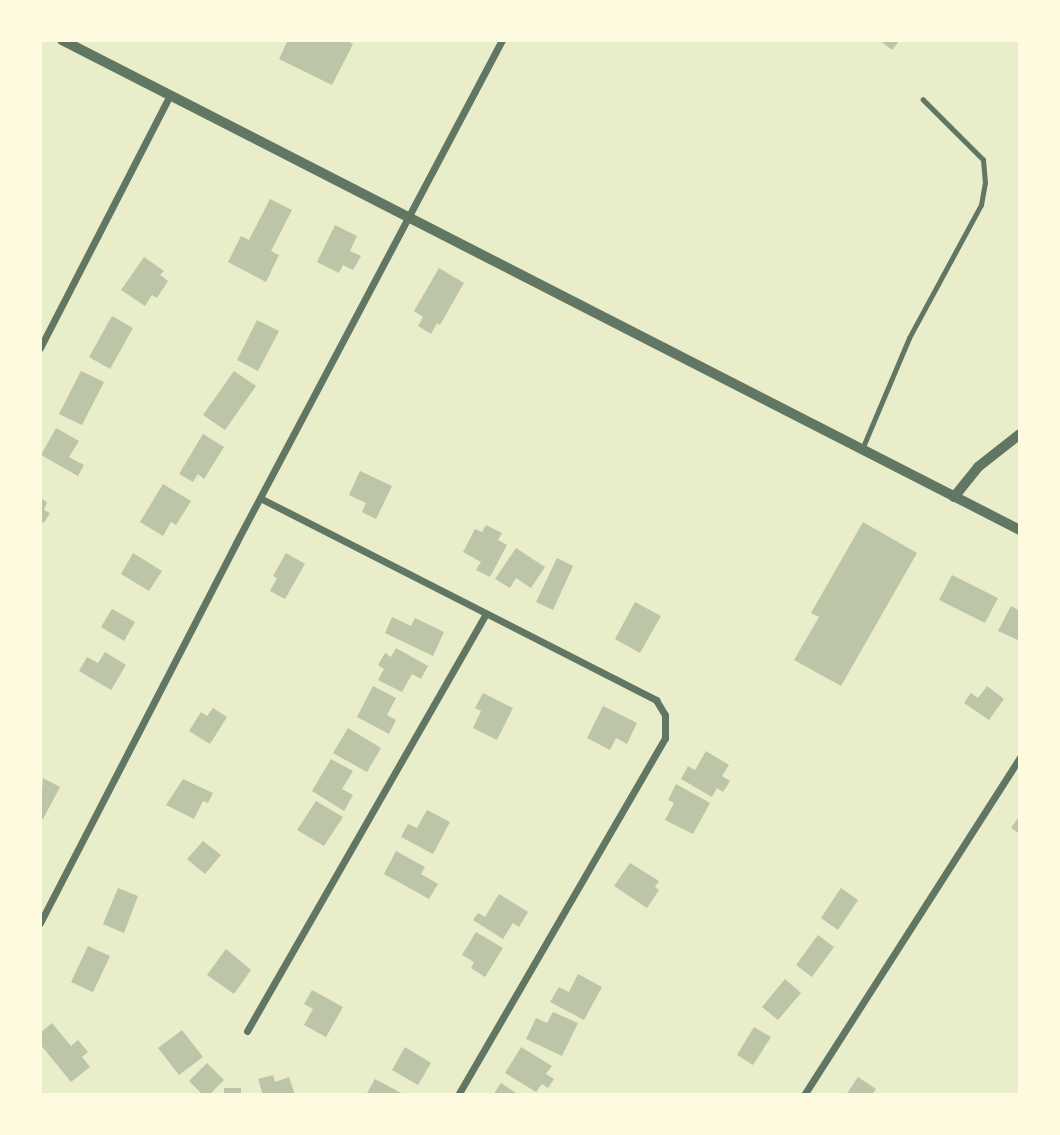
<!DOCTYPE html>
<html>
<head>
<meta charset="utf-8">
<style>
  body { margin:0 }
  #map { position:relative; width:1060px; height:1135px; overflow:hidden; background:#e9edc9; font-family:Lora,serif }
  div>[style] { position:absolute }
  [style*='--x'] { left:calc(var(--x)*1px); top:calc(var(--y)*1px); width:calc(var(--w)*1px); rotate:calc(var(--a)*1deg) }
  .building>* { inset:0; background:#bcc5a7 }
  .service>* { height:4.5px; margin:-2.25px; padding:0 2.25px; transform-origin:2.25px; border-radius:2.25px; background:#617663 }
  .minor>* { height:7px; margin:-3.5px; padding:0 3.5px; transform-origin:3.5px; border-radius:3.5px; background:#617663 }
  .tertiary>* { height:10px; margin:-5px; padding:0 5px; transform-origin:5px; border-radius:5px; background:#617663 }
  span { translate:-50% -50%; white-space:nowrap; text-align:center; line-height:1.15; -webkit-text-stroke:7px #fefae0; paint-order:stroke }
  .frame { position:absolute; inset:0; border:42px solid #fefae0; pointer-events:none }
</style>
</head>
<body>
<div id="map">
  <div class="building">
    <i style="clip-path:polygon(288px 40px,346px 40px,353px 44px,332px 85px,279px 59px)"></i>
    <i style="clip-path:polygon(879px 40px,900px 40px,892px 50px)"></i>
    <i style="clip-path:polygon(270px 199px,292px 210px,271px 251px,279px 255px,266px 282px,228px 262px,241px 236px,249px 240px)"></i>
    <i style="clip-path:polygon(335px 225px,357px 236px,350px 251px,361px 256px,353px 270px,343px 265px,339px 273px,317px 262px)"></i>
    <i style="clip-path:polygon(144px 257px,164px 271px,160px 275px,168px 281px,157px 298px,152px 295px,145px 306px,121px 290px)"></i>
    <i style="clip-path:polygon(439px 268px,464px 283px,440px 325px,437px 323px,431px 334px,418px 326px,423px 317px,414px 311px)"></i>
    <i style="clip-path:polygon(112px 316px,133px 328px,110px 369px,89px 357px)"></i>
    <i style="clip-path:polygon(257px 320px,279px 331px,258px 371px,237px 360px)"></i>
    <i style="clip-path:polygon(81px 371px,104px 382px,82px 425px,59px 414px)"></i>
    <i style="clip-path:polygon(234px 371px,256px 386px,225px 430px,203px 415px)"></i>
    <i style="clip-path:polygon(56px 428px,79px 441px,69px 457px,84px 465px,78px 476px,41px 455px)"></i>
    <i style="clip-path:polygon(203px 434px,224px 447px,204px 479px,198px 474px,193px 482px,179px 474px)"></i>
    <i style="clip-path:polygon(360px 471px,392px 486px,376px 519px,362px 512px,366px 503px,349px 495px)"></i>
    <i style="clip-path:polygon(163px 484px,191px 501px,176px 525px,171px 522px,163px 536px,140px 522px)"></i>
    <i style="clip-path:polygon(40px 498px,47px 502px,44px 510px,50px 513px,44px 523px,40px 521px)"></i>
    <i style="clip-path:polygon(863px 522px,917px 553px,841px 686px,794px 660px,819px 617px,811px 613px)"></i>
    <i style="clip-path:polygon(486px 525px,502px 533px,498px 540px,507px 545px,490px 577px,476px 570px,481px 562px,463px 552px,475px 529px,482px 532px)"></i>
    <i style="clip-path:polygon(516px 548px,545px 567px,531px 588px,516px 578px,510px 588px,495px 579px)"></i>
    <i style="clip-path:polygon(133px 553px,162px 571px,149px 591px,121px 574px)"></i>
    <i style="clip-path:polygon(286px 553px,305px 564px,285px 599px,270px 591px,277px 578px,273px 576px)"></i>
    <i style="clip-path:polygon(557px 558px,573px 566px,553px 610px,536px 602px)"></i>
    <i style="clip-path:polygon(952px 575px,998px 598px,985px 623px,939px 600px)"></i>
    <i style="clip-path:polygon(635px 602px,661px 616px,640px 653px,615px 639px)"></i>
    <i style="clip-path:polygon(1011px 606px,1020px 611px,1020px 641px,998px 631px)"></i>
    <i style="clip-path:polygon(112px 609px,135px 622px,124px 641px,101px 627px)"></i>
    <i style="clip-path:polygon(392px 617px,411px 626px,415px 618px,444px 632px,433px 656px,385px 633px)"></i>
    <i style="clip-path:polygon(396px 648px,428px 666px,421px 679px,412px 674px,402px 692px,378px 680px,384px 669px,378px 665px,385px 653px,391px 657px)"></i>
    <i style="clip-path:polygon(105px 652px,126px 665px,111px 690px,79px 671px,87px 657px,98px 663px)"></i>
    <i style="clip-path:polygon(373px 686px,396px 698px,387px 715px,396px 720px,389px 734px,357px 717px)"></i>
    <i style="clip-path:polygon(987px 686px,1004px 699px,989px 720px,964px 703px,971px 693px,978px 698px)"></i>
    <i style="clip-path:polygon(483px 693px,513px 708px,497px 740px,473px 728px,481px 711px,475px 708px)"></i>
    <i style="clip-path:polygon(603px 706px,637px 723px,627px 744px,616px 738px,610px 750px,587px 738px)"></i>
    <i style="clip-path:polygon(213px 708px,227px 717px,210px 744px,189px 731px,201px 712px,207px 716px)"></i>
    <i style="clip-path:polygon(348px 728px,381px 748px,367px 772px,333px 753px)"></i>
    <i style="clip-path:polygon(706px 751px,729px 765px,722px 776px,730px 781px,723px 792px,717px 788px,712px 797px,681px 779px,688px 766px,695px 770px)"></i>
    <i style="clip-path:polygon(331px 759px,353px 771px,342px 789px,353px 795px,344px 811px,312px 791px)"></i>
    <i style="clip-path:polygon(43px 778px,60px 787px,43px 819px,40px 818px)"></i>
    <i style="clip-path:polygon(183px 779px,213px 793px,208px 803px,203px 801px,194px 819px,166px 805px)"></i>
    <i style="clip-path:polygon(676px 784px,710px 803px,693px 834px,665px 820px,674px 803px,668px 800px)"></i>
    <i style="clip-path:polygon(316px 801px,343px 817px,324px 846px,297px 830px)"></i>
    <i style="clip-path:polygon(427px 810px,450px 822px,433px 854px,401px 837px,408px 824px,417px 828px)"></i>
    <i style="clip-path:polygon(1020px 815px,1020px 834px,1011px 828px)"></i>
    <i style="clip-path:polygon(203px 841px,221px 855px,205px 874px,187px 859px)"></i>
    <i style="clip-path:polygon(396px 851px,425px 867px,421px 874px,438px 884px,429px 899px,384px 874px)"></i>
    <i style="clip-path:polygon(630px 863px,659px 881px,655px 887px,659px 890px,647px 908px,614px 886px)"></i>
    <i style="clip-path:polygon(118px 888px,138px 896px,124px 933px,103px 924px)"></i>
    <i style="clip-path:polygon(841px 888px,858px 900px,838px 930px,821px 918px)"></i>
    <i style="clip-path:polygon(499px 894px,528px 912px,519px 927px,513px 923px,503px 939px,473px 920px,478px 913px,485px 917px)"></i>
    <i style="clip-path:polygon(476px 932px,503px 948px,485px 977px,471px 968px,474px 962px,462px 955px)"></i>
    <i style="clip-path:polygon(818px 935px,834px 947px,812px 977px,796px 965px)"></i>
    <i style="clip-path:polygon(88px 946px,110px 956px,93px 992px,71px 982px)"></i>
    <i style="clip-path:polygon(226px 949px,251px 970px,234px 994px,207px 975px)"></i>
    <i style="clip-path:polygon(578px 974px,602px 987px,584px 1020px,550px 1002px,559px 987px,569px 992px)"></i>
    <i style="clip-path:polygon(785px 979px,801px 993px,778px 1020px,762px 1007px)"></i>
    <i style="clip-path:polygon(312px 990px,343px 1007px,326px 1037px,304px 1025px,313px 1009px,304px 1004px)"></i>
    <i style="clip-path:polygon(553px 1012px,578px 1023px,562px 1056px,526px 1039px,536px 1018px,547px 1023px)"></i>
    <i style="clip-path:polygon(52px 1023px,71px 1046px,78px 1040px,88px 1052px,82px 1057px,90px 1067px,71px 1082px,40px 1044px,40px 1033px)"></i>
    <i style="clip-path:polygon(754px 1027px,771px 1037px,753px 1065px,737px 1055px)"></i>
    <i style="clip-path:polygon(182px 1030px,203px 1057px,179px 1075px,158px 1048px)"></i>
    <i style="clip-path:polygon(405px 1047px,431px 1063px,418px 1085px,392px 1070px)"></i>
    <i style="clip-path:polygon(521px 1047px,552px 1066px,546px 1074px,554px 1079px,548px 1088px,542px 1084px,536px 1092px,505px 1073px)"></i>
    <i style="clip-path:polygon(207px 1063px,224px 1080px,209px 1095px,203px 1095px,189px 1081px)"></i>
    <i style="clip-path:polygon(273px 1075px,275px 1082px,289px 1077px,295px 1095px,263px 1095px,258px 1079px)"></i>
    <i style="clip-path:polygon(858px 1077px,876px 1089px,872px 1095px,846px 1095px)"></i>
    <i style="clip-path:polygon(375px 1079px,405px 1095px,366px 1095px)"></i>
    <i style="clip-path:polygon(501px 1083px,519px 1095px,493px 1095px)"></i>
    <i style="clip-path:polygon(224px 1088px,241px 1088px,241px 1095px,224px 1095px)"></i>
  </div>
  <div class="service">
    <i style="--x:863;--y:447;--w:118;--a:-67.1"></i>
    <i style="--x:909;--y:338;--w:151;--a:-61.6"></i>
    <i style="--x:981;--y:205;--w:22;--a:-80"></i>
    <i style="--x:985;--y:183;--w:23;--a:-95"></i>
    <i style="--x:983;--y:160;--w:85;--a:-135"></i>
  </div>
  <div class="minor">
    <i style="--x:40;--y:348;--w:284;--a:-62.8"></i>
    <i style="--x:260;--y:498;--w:445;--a:27"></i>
    <i style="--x:656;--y:700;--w:17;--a:59"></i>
    <i style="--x:665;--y:715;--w:23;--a:90"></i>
    <i style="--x:665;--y:738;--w:413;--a:120.1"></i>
    <i style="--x:40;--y:923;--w:428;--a:-62.7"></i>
    <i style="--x:236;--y:543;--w:569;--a:-62.13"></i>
    <i style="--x:247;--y:1031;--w:481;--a:-60.2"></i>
    <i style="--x:804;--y:1095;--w:401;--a:-57.4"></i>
  </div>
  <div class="tertiary">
    <i style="--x:62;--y:40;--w:1076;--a:27.09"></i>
    <i style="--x:954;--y:497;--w:38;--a:-51"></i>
    <i style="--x:978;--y:467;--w:53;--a:-38.2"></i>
  </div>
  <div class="frame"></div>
</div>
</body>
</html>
